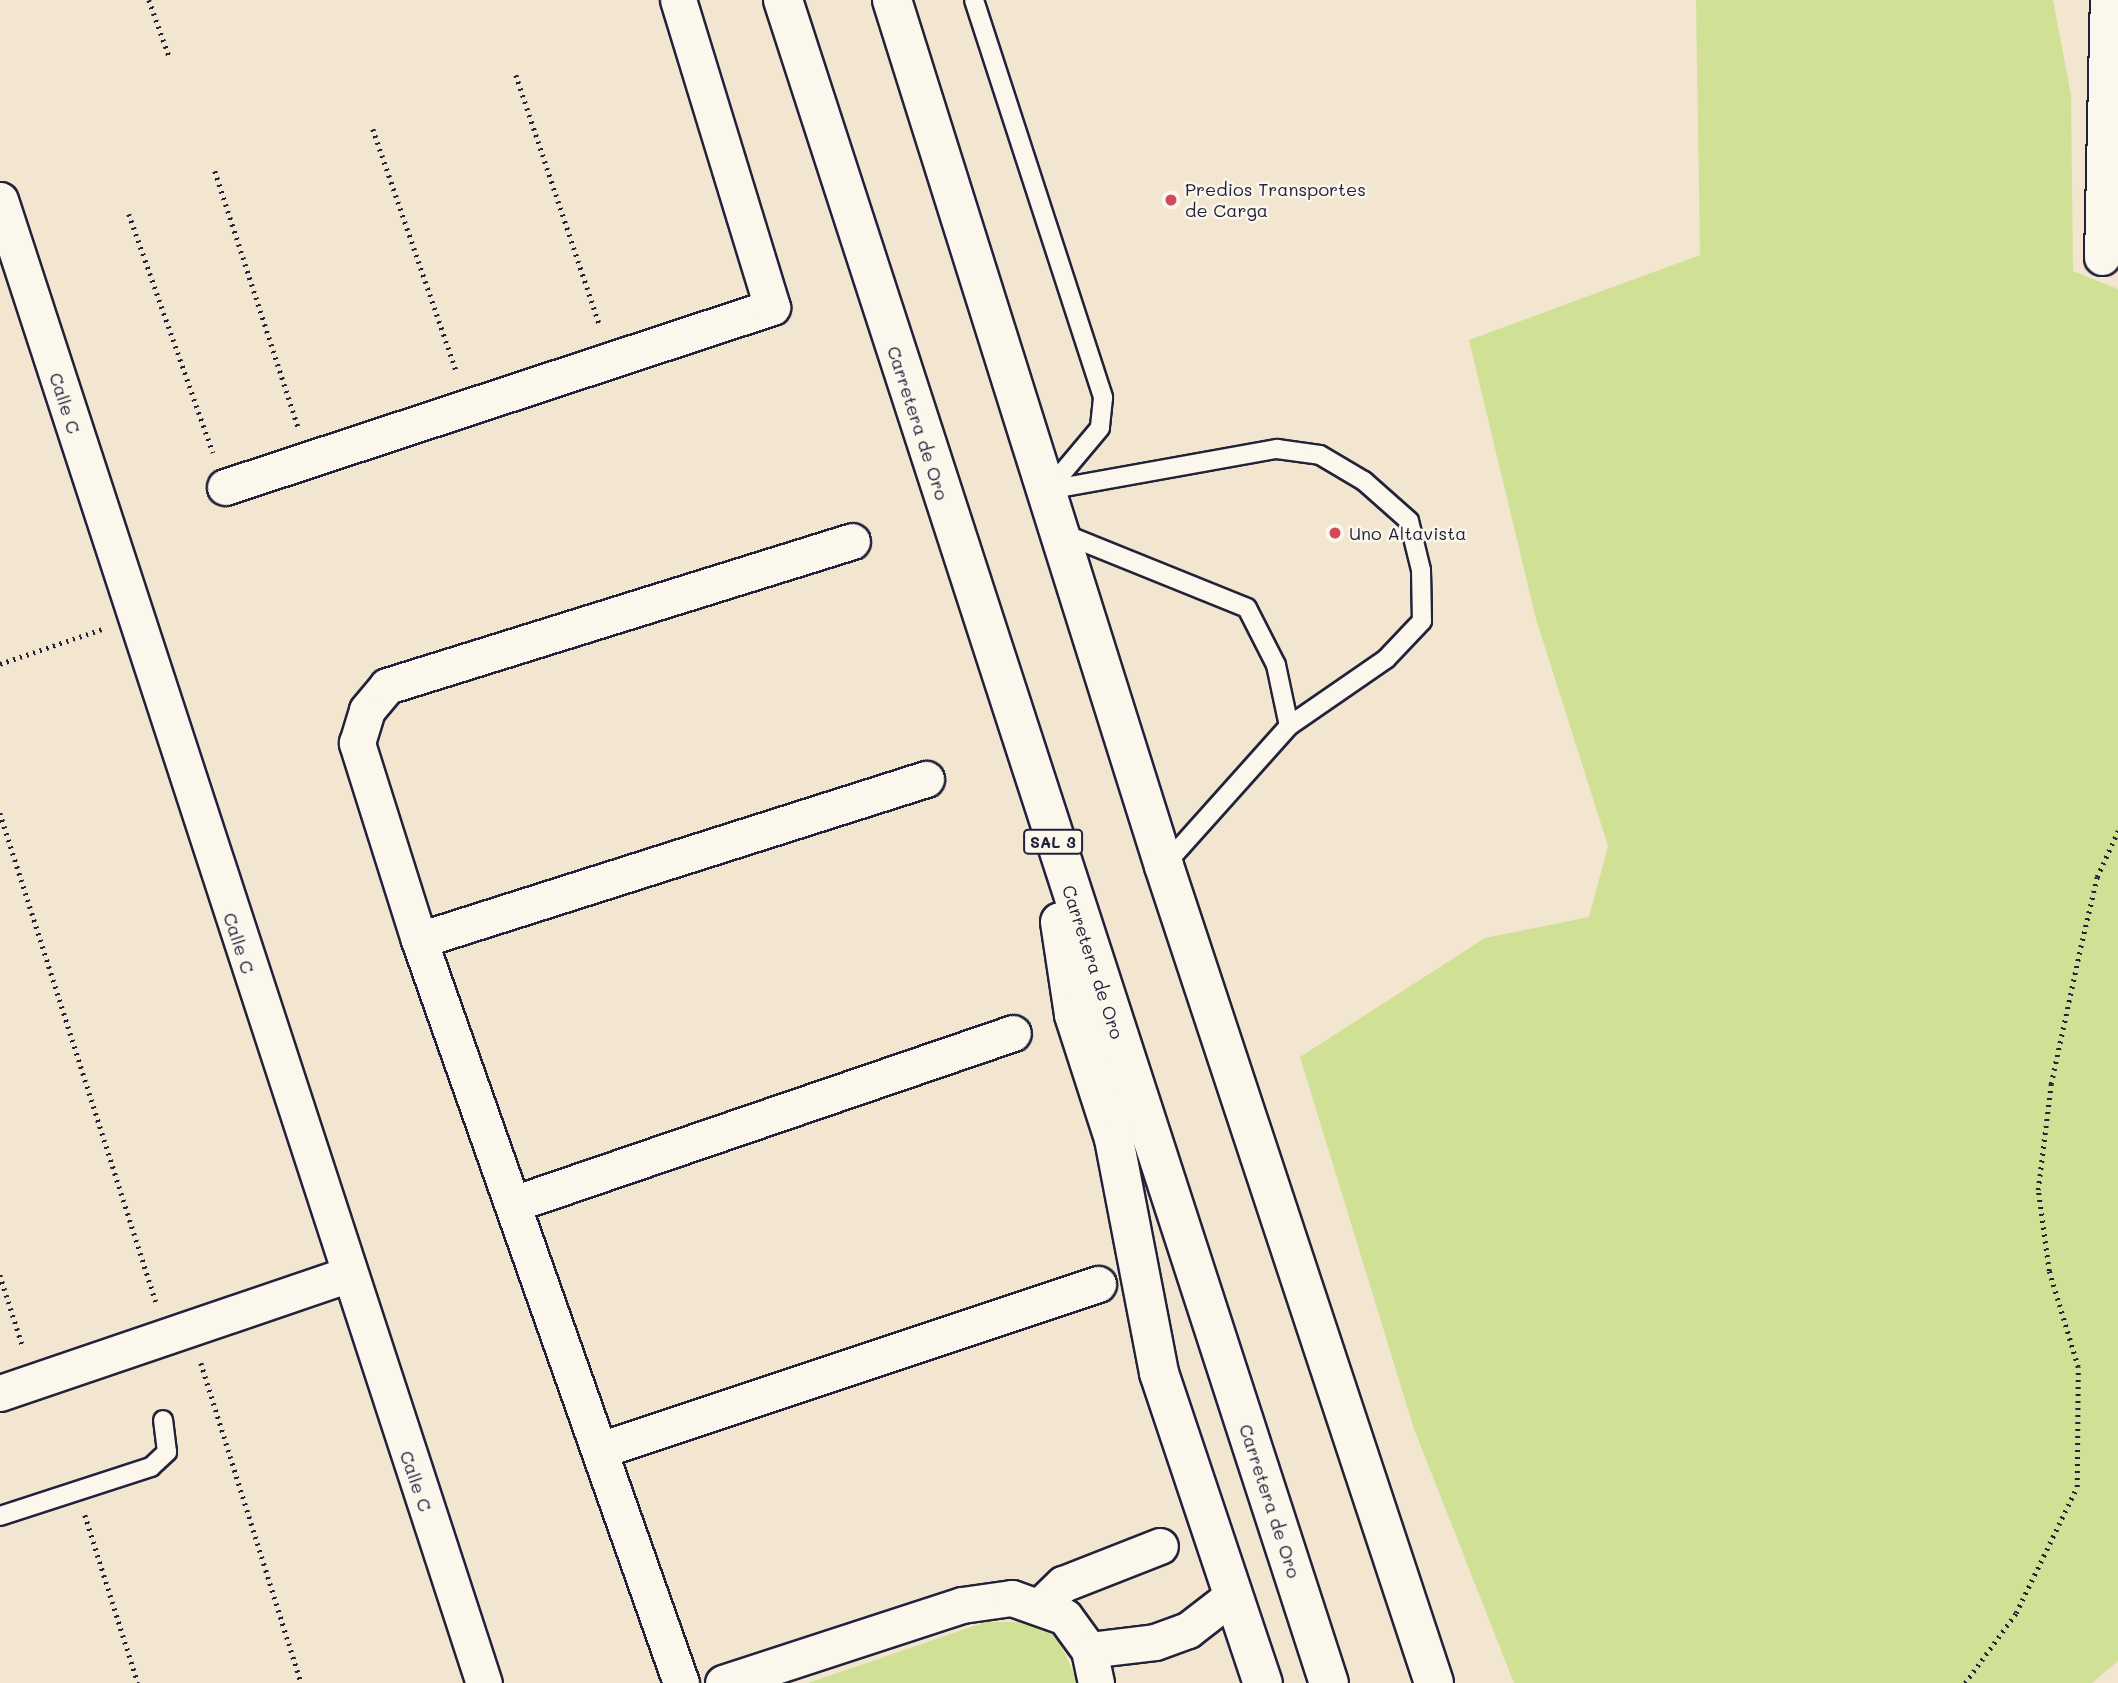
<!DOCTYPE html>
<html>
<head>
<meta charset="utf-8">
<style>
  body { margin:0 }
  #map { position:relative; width:2118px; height:1683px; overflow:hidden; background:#f2e6d0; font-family:Mali,sans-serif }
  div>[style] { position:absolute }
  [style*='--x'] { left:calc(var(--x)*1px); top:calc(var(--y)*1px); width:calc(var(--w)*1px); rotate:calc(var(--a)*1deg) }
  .green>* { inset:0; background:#d0e195 }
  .path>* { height:4.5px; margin-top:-2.25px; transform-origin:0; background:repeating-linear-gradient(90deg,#22223b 0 2px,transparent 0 7px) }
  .roads { filter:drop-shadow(2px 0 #22223b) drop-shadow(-2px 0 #22223b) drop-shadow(0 2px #22223b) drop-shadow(0 -2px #22223b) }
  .lane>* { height:18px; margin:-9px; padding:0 9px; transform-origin:9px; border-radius:9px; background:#fbf7ec }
  .street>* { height:35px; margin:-17.5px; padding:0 17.5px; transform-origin:17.5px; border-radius:17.5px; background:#fbf7ec }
  .highway>* { height:38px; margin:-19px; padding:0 19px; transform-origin:19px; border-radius:19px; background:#fbf7ec }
  .dots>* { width:19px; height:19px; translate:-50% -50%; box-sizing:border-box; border:4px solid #fbf7ec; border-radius:50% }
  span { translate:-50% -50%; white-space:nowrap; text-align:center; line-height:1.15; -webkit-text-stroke:5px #fbf7ec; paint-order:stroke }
  .shield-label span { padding:2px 5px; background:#fbf7ec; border:2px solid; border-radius:5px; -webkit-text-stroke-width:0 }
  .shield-label { font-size:16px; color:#22223b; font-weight:700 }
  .poi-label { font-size:18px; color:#22223b }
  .left { translate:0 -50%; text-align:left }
  .street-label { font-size:18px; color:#22223b }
</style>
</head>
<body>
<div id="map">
  <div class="green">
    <i style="clip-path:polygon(1696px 0,2053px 0,2071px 95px,2073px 271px,2118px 289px,2118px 1661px,2092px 1683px,1514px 1683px,1414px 1429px,1300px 1057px,1485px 938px,1589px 917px,1608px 846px,1536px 619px,1469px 340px,1700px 255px)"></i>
    <i style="clip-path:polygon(986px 1622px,1026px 1622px,1058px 1638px,1078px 1683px,808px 1683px)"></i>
  </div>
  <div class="path">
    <i style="--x:149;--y:0;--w:59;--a:70.3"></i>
    <i style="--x:516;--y:75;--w:265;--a:71.5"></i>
    <i style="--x:373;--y:129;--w:258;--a:71"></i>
    <i style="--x:215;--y:171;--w:269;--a:72"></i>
    <i style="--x:129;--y:214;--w:253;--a:70.6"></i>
    <i style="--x:0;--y:664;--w:108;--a:-18.9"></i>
    <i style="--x:0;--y:813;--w:513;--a:72.31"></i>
    <i style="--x:0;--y:1275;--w:76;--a:72.3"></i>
    <i style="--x:201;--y:1363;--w:335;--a:72.6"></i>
    <i style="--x:85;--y:1515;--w:176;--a:72.5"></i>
    <i style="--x:1965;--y:1683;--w:87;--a:-53.9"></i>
    <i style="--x:2016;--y:1613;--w:140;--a:-64.2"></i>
    <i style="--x:2077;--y:1487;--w:120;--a:-89.5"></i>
    <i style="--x:2078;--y:1367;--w:100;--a:-106.8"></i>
    <i style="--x:2049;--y:1271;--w:82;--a:-97.7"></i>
    <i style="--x:2038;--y:1190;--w:107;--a:-83"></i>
    <i style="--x:2051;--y:1084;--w:133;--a:-77.8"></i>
    <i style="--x:2079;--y:954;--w:79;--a:-76.8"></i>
    <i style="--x:2097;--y:877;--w:51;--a:-65.5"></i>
  </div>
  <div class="roads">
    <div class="lane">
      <i style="--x:974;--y:0;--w:418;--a:72"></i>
      <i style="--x:1103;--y:398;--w:30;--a:96"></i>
      <i style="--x:1100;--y:428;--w:81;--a:130"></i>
      <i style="--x:1048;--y:490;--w:233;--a:-10.2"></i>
      <i style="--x:1277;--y:449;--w:43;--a:7.9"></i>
      <i style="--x:1320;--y:455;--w:51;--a:30.6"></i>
      <i style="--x:1364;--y:481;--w:60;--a:41.6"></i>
      <i style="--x:1409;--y:521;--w:50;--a:76.2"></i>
      <i style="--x:1421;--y:570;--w:51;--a:88.9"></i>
      <i style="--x:1422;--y:621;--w:52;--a:133.5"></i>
      <i style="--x:1386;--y:659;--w:118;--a:145.4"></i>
      <i style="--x:1289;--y:726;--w:188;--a:131.8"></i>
      <i style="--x:1064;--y:534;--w:197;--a:22"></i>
      <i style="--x:1247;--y:608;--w:64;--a:63"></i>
      <i style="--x:1276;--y:665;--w:62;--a:78"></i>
      <i style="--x:0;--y:1516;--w:159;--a:-18"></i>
      <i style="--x:151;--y:1467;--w:22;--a:-43"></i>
      <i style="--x:167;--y:1452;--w:32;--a:-97"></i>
    </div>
    <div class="street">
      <i style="--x:0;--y:200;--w:1560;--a:71.93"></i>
      <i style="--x:2102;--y:257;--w:257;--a:-88.7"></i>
      <i style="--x:225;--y:487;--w:576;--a:-18.21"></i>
      <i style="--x:772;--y:307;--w:321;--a:-107"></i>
      <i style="--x:419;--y:940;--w:532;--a:-17.62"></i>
      <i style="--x:516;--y:1203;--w:525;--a:-18.88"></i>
      <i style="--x:0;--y:1393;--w:366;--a:-18.8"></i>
      <i style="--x:600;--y:1450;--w:525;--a:-18.43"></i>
      <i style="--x:1042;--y:1604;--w:29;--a:-44"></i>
      <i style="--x:1063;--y:1584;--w:104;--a:-21.4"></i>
      <i style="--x:1089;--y:1650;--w:66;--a:-6.9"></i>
      <i style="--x:1155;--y:1642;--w:35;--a:-20"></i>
      <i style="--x:1188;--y:1630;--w:56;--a:-37.7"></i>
      <i style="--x:681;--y:1683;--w:788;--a:-109.42"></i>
      <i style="--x:419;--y:940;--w:207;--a:-107.5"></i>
      <i style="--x:357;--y:743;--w:34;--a:-73"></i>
      <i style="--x:367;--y:710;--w:31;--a:-50"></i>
      <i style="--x:387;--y:686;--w:487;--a:-17.3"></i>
      <i style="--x:723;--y:1683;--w:251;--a:-18.1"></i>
      <i style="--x:962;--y:1605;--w:50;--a:-8"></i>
      <i style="--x:1012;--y:1598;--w:56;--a:19.7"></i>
      <i style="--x:1065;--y:1617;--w:41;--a:54"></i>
      <i style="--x:1089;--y:1650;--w:34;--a:78"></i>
    </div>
    <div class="highway">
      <i style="--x:783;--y:0;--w:1769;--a:72.03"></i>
      <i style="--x:892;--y:0;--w:908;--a:72.56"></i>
      <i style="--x:1164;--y:866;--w:860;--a:71.71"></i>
      <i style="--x:1060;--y:922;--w:94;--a:81.4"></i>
      <i style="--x:1074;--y:1015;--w:130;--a:72.1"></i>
      <i style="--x:1114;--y:1139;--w:238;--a:79.1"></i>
      <i style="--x:1159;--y:1373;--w:327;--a:71.5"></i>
    </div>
  </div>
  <div class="dots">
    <i style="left:1171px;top:200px;background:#d1495b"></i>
    <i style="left:1335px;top:533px;background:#d1495b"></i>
  </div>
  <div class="shield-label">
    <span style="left:1053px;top:842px">SAL 3</span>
  </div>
  <div class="poi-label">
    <span class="left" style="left:1185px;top:200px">Predios Transportes<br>de Carga</span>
    <span class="left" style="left:1349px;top:533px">Uno Altavista</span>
  </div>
  <div class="street-label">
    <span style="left:65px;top:403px;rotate:72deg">Calle C</span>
    <span style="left:918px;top:423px;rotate:72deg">Carretera de Oro</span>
    <span style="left:239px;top:943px;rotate:72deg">Calle C</span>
    <span style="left:1093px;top:962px;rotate:72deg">Carretera de Oro</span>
    <span style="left:416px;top:1481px;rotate:71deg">Calle C</span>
    <span style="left:1270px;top:1501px;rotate:72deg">Carretera de Oro</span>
  </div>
</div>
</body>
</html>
